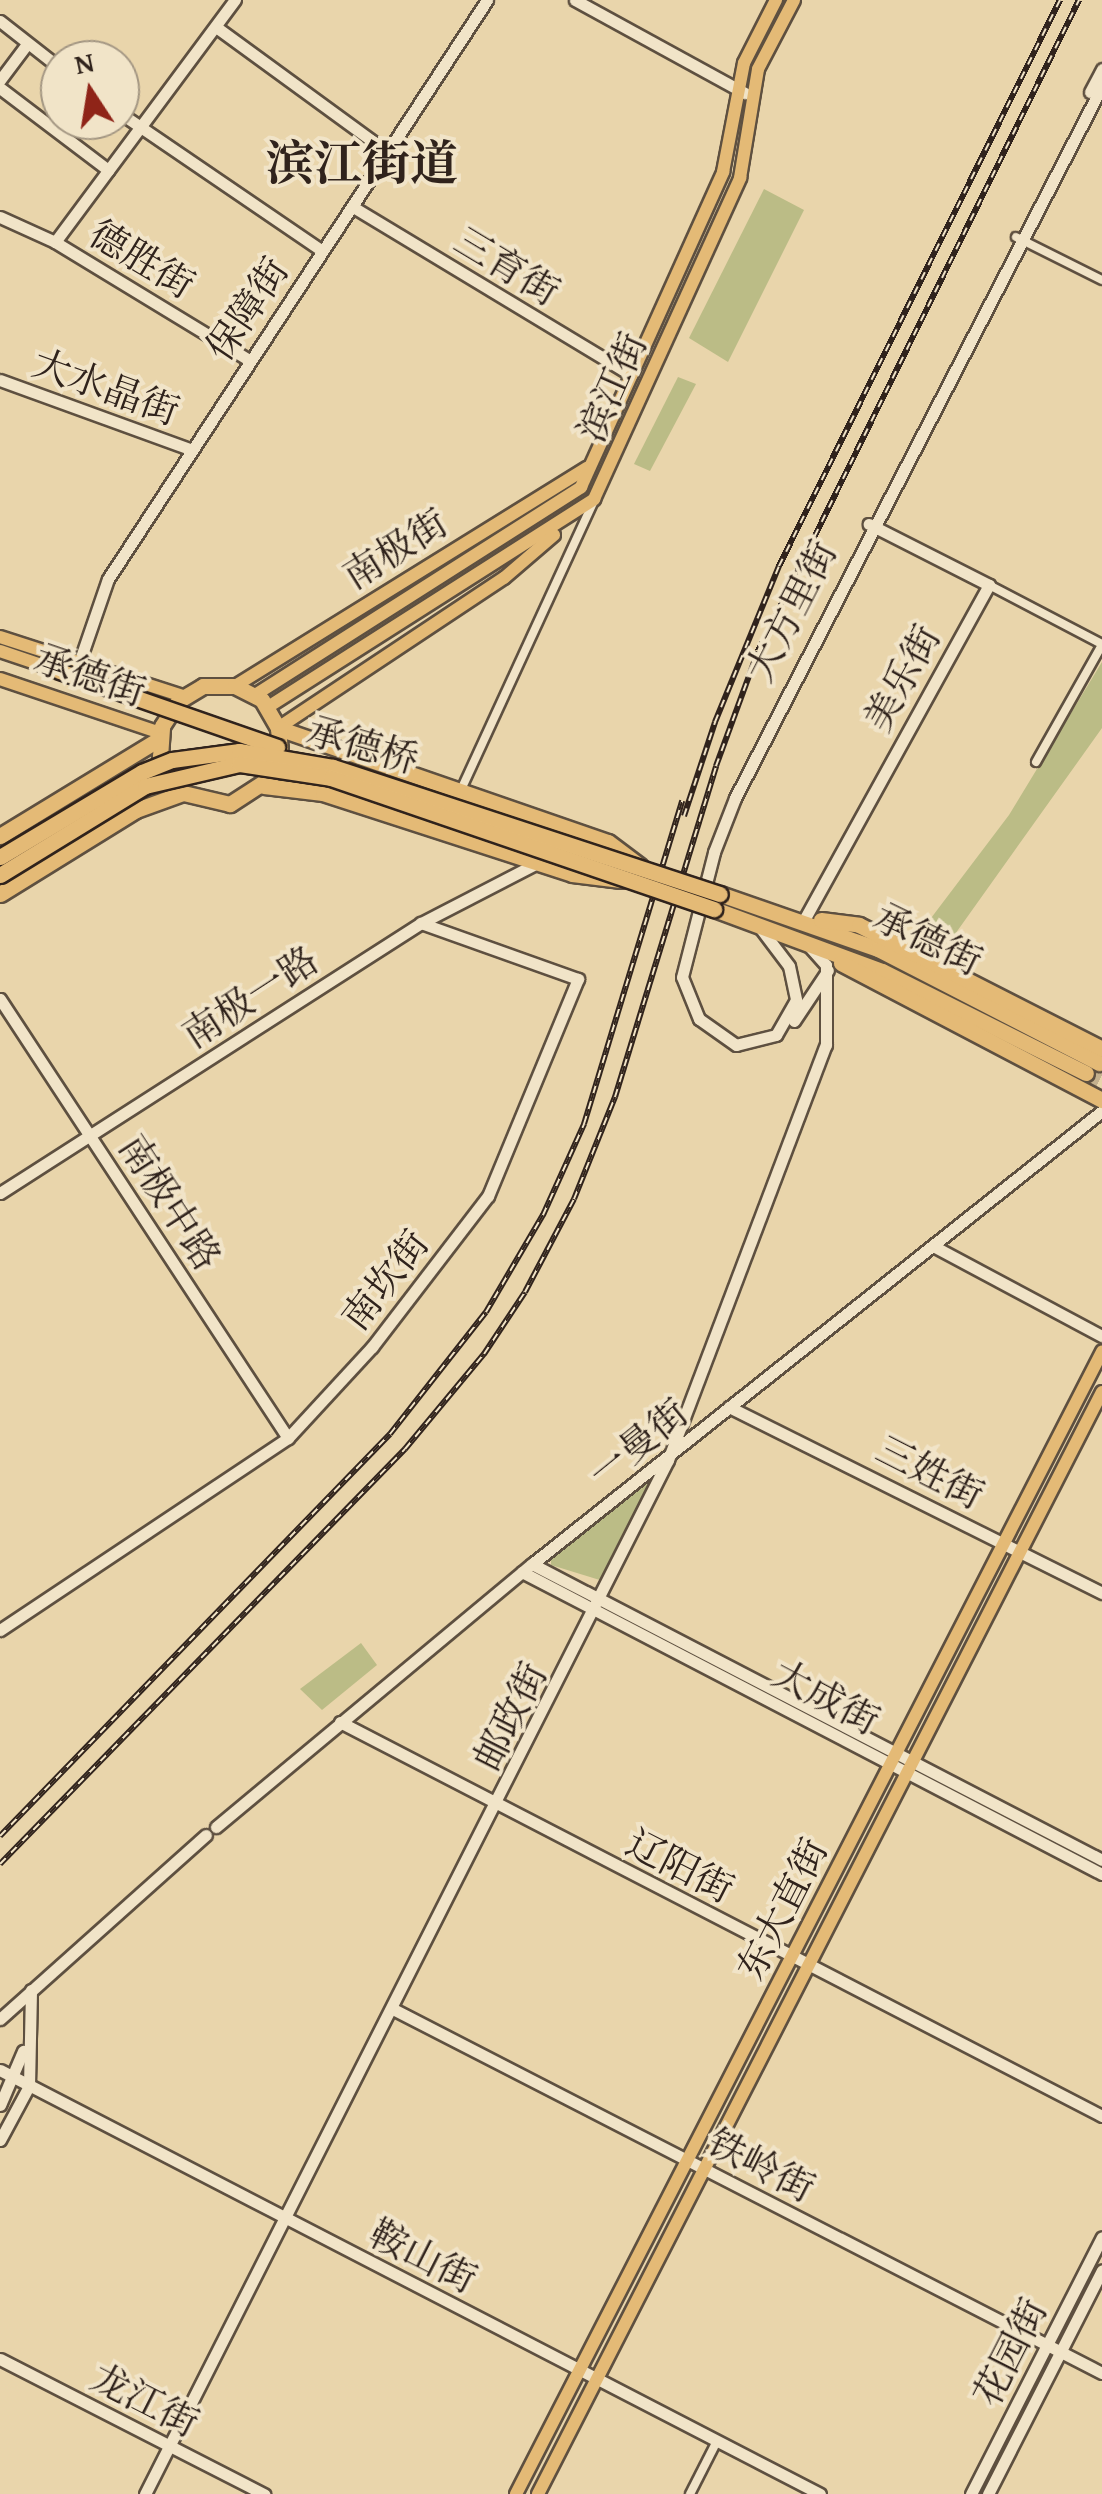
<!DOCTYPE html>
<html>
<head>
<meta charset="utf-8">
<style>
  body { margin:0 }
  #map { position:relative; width:1102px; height:2494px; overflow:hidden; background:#e9d5ab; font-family:"Gentium Book Plus","Noto Serif SC",serif }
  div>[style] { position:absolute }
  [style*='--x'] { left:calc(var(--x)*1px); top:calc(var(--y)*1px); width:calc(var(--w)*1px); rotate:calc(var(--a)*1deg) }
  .green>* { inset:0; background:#bbbc86 }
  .highway-tunnel>* { height:15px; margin-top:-7.5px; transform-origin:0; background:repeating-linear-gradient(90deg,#c4b18e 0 15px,transparent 0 23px) }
  .roads { filter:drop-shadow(2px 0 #5e5040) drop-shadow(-2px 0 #5e5040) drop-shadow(0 2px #5e5040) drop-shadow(0 -2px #5e5040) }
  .street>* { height:8px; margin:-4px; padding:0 4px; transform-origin:4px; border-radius:4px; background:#f1e4c8 }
  .secondary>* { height:11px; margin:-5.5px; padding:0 5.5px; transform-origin:5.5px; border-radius:5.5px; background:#f1e4c8 }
  .primary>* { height:12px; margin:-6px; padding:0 6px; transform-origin:6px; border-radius:6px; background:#e4ba76 }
  .highway>* { height:15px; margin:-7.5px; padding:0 7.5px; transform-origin:7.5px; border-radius:7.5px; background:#e4ba76 }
  .rail>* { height:6px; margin-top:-3px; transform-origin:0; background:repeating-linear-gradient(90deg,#f1e4c8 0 8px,#30231c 0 16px); box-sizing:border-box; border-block:2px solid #30231c }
  .bridges { filter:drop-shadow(2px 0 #30231c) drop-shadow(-2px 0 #30231c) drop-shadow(0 2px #30231c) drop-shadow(0 -2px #30231c) }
  .highway-bridge>* { height:15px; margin:-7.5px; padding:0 7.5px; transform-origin:7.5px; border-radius:7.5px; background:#e4ba76 }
  span { translate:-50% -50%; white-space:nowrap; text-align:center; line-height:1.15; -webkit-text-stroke:8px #f1e4c8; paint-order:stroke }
  .street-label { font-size:38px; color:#30231c }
  .district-label { font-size:48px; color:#30231c; font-weight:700 }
  .north { position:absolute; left:40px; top:40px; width:100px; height:100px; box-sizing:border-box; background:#f1e4c8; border:2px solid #a49783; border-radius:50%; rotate:348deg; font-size:28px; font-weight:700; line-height:40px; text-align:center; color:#30231c }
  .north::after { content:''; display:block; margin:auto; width:35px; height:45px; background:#8f2418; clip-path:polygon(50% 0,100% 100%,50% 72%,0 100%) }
</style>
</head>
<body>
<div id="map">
  <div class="green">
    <i style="clip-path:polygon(764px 189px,804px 210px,728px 362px,689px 338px)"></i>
    <i style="clip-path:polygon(678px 377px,696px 384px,650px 471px,634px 464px)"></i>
    <i style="clip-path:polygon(1102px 662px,1102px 728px,948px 944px,922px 930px,1009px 815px)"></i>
    <i style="clip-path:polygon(643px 1481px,648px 1484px,603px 1581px,551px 1565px,551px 1558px)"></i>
    <i style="clip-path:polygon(361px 1643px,377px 1665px,322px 1710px,300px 1689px)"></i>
  </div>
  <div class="highway-tunnel">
    <i style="--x:1086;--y:1073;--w:18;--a:27"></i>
  </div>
  <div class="roads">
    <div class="street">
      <i style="--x:1016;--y:237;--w:96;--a:26.6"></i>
      <i style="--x:989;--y:585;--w:127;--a:27.6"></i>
      <i style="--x:1036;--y:762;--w:134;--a:-60.6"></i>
      <i style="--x:460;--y:792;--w:321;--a:-65.3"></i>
      <i style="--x:690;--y:2494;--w:59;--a:-63"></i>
    </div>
    <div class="secondary">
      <i style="--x:575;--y:0;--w:194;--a:28.7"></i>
      <i style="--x:0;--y:21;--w:76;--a:38.1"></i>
      <i style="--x:216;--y:27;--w:214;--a:36.1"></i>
      <i style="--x:0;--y:80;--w:45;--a:-53.1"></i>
      <i style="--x:0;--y:88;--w:136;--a:37.2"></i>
      <i style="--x:1090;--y:92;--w:26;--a:-62"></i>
      <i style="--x:120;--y:113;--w:245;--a:34.3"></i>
      <i style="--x:353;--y:207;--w:325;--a:31.1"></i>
      <i style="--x:0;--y:217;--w:60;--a:24.4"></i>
      <i style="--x:55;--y:242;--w:227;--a:31.3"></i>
      <i style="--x:55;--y:242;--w:302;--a:-53.4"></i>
      <i style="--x:0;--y:380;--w:204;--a:20"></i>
      <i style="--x:79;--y:663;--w:89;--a:-71"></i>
      <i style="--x:108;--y:579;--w:692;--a:-56.79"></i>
      <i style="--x:804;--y:920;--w:383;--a:-61.1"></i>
      <i style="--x:989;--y:585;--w:135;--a:-153.1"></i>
      <i style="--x:761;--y:929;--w:46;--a:52.9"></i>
      <i style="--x:789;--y:966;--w:35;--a:78"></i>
      <i style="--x:796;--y:1000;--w:40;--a:119.7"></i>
      <i style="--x:776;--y:1035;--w:41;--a:166"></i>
      <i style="--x:736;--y:1045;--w:45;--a:-144.9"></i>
      <i style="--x:699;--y:1019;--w:45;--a:-112"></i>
      <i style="--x:682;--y:977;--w:129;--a:-75.6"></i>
      <i style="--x:714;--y:852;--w:58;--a:-68.7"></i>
      <i style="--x:735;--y:798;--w:801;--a:-62.73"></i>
      <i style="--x:0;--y:999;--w:525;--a:56.73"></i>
      <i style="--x:794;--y:1021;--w:61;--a:-56.3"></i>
      <i style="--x:0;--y:1193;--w:500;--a:-32.67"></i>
      <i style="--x:421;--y:923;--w:131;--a:-27.3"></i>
      <i style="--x:935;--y:1247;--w:189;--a:28.1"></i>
      <i style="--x:729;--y:1407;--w:417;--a:26.5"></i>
      <i style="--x:532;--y:1564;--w:642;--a:27.44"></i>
      <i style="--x:522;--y:1572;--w:654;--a:27.51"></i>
      <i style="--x:0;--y:1630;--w:346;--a:-33.7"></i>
      <i style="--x:288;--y:1438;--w:124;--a:-47.3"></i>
      <i style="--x:372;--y:1347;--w:190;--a:-52.5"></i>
      <i style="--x:488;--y:1196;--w:235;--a:-67.5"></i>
      <i style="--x:578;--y:979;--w:167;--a:-160.4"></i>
      <i style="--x:340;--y:1722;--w:858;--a:27.34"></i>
      <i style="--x:216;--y:1827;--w:411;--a:-39.8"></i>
      <i style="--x:532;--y:1564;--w:728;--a:-38.48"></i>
      <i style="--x:393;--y:2009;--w:797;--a:27.18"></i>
      <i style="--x:0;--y:2019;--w:276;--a:-41.8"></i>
      <i style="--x:0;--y:2070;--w:923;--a:27.34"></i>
      <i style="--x:0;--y:2105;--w:59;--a:-66.9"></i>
      <i style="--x:0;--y:2140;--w:61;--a:-61.8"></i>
      <i style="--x:29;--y:2086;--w:96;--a:-88.8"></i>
      <i style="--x:0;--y:2359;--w:297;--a:27.1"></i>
      <i style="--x:145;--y:2494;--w:1159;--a:-63.17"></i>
      <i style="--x:668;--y:1460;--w:444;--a:-69.2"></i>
      <i style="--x:826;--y:1045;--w:80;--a:-90"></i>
      <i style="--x:826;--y:965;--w:25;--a:-132"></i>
      <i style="--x:971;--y:2494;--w:288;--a:-63"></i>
      <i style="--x:988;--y:2494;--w:251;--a:-63"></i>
    </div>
    <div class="primary">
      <i style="--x:0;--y:637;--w:192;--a:17.9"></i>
      <i style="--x:0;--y:651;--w:62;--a:18.7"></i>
      <i style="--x:0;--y:679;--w:169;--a:18.6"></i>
      <i style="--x:235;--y:686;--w:414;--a:-31.8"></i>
      <i style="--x:255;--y:695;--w:387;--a:-32.5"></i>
      <i style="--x:581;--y:487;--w:346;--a:-65.7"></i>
      <i style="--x:723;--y:172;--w:111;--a:-79.1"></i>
      <i style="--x:744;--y:63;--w:71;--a:-63.1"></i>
      <i style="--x:268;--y:707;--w:387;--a:-32.5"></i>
      <i style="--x:594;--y:499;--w:353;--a:-65.5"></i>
      <i style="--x:740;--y:178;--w:110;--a:-80.6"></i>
      <i style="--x:758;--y:69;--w:78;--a:-62.4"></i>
      <i style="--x:278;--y:728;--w:271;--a:-33.6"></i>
      <i style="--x:504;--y:578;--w:66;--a:-40.7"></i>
      <i style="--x:516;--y:2494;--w:1284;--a:-62.84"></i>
      <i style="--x:538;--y:2494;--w:1238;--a:-62.9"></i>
    </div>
    <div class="highway">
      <i style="--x:278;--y:728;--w:21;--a:85"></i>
      <i style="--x:280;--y:749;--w:31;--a:109"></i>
      <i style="--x:270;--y:778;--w:48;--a:147"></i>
      <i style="--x:230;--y:804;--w:48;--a:-166.8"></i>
      <i style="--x:183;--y:793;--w:43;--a:-122.6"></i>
      <i style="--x:160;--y:757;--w:31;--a:-86"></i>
      <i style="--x:162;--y:726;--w:30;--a:-57"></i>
      <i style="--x:178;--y:701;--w:29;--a:-31"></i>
      <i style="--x:203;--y:686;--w:32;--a:0"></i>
      <i style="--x:235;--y:686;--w:30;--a:27"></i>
      <i style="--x:262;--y:700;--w:32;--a:60"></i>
      <i style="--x:278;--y:728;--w:349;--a:19.1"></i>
      <i style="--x:608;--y:842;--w:40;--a:37"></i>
      <i style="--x:264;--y:786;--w:59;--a:6.8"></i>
      <i style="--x:323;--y:793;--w:262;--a:18"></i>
      <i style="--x:572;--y:874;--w:49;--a:7"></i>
      <i style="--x:0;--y:836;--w:186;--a:-31.4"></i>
      <i style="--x:0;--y:894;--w:160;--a:-31.7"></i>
      <i style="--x:136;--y:810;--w:50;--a:-19.9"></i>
      <i style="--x:720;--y:894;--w:167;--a:19.2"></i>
      <i style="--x:878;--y:949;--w:249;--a:27.3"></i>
      <i style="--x:714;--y:909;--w:179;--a:20.3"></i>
      <i style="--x:882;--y:971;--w:228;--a:26.6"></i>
      <i style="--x:821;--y:920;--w:38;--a:7"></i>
      <i style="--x:859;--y:925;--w:273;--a:27"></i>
      <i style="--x:841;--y:963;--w:295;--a:27.7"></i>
    </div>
  </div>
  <div class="rail">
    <i style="--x:684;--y:816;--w:99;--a:-71.7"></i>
    <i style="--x:715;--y:722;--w:169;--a:-67.7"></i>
    <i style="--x:779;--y:566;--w:632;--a:-63.6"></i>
    <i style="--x:0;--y:1836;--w:560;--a:-45.87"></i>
    <i style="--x:390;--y:1434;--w:155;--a:-51.8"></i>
    <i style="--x:486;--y:1312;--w:113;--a:-59.6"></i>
    <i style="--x:543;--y:1215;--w:100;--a:-65.7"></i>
    <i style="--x:584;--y:1124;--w:338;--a:-73.1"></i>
    <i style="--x:0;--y:1864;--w:580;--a:-45.7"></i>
    <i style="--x:405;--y:1449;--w:124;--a:-50.3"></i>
    <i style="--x:484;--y:1354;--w:74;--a:-56.5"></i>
    <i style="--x:525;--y:1292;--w:105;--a:-62.2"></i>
    <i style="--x:574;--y:1199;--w:110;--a:-68.1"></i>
    <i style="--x:615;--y:1097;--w:346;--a:-73"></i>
    <i style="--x:716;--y:766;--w:122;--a:-69.9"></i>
    <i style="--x:758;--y:651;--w:726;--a:-63.75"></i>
  </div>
  <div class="bridges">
    <div class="highway-bridge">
      <i style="--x:59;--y:671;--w:231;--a:19.2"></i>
      <i style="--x:0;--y:857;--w:165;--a:-30.9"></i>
      <i style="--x:142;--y:772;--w:32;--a:-22"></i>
      <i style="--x:172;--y:760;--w:68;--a:-7.7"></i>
      <i style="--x:239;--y:751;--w:95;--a:9.7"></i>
      <i style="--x:333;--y:767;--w:407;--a:18.2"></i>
      <i style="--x:0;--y:875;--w:170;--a:-31.5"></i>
      <i style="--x:145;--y:786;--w:97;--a:-13.2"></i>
      <i style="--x:239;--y:764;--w:93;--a:8.7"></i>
      <i style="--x:331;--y:778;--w:405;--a:18.9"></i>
    </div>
  </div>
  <div class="street-label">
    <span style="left:142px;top:259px;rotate:31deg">德胜街</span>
    <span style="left:507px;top:266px;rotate:31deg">三育街</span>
    <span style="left:247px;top:309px;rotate:-56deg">保障街</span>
    <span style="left:106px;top:387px;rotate:20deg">大水晶街</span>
    <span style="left:612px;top:387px;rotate:-66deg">滨江街</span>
    <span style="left:395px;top:549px;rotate:-32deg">南极街</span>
    <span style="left:791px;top:611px;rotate:-63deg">大方里街</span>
    <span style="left:90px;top:675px;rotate:19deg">承德街</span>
    <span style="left:902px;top:678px;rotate:-61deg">美乐街</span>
    <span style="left:363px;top:745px;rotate:16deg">承德桥</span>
    <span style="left:928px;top:939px;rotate:26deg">承德街</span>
    <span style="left:250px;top:997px;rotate:-33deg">南极一路</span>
    <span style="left:170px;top:1202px;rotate:57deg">南极中路</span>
    <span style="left:385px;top:1280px;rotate:-52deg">南坎街</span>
    <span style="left:638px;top:1443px;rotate:-39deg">一曼街</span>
    <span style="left:930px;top:1472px;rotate:27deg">三姓街</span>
    <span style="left:826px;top:1697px;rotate:28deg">大成街</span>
    <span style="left:510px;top:1716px;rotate:-63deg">邮政街</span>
    <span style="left:680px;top:1866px;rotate:27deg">辽阳街</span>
    <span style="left:782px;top:1909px;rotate:-63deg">东大直街</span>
    <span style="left:761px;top:2165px;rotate:27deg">铁岭街</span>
    <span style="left:423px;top:2256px;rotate:27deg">鞍山街</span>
    <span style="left:1010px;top:2352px;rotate:-63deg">花园街</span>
    <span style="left:145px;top:2400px;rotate:27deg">龙江街</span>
  </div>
  <div class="district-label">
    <span style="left:362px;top:163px">滨江街道</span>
  </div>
  <div class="north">N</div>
</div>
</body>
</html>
